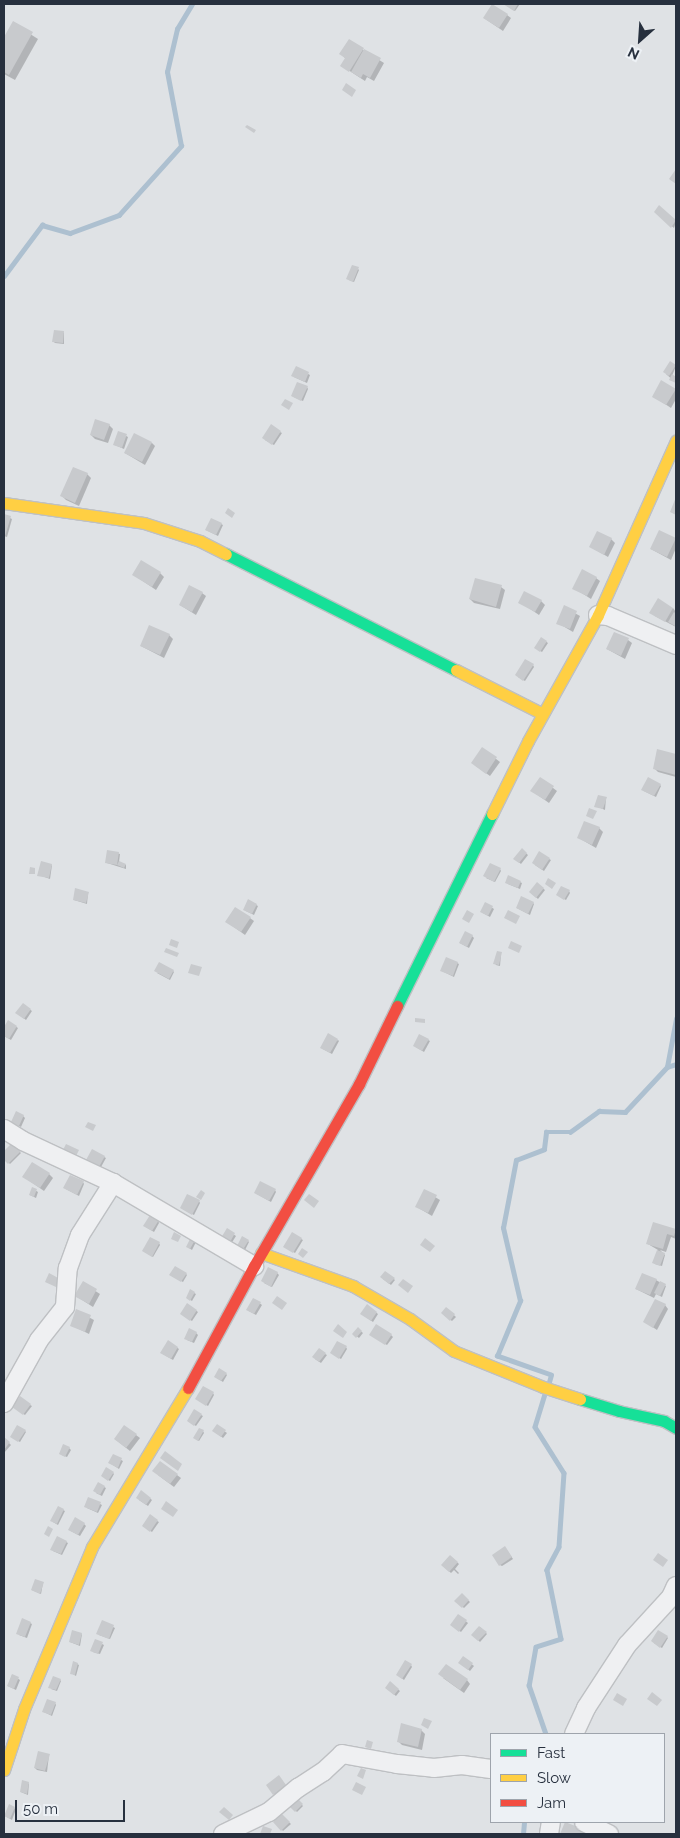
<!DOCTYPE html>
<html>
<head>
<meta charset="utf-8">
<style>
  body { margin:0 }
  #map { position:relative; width:680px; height:1838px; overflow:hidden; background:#dfe2e5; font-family:Raleway,sans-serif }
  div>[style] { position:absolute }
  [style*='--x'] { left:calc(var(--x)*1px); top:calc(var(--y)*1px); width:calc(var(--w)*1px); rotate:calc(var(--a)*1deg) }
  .shadow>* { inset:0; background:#0003 }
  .stream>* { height:4.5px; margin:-2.25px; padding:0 2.25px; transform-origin:2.25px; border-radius:2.25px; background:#adc0d0 }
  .building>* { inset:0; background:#c8cacd }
  .roads { filter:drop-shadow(1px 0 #bec0c3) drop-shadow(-1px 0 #bec0c3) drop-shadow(0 1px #bec0c3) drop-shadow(0 -1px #bec0c3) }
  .street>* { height:18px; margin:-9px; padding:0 9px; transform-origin:9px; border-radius:9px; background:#eff0f2 }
  .fast>* { height:11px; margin:-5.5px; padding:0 5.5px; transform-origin:5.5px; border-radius:5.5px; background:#16e098 }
  .slow>* { height:11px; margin:-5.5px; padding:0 5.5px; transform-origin:5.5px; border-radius:5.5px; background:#ffcf43 }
  .jam>* { height:11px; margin:-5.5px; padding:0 5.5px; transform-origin:5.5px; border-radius:5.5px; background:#f24e42 }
  span { translate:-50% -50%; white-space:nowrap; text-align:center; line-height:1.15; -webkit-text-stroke:4px #edf1f5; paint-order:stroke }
  .frame { position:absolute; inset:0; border:5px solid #27303e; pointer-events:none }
  .legend { position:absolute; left:490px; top:1733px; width:175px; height:90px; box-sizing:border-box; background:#edf1f5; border:1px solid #9ea4ac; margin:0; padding:6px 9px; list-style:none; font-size:15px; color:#27303e }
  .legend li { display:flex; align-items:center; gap:10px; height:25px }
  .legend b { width:25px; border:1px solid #9ea4ac }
  .north { position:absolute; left:615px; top:15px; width:50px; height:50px; -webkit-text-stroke:4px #edf1f5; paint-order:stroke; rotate:206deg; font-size:14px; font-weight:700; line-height:20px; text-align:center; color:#27303e }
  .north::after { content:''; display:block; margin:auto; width:18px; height:22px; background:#27303e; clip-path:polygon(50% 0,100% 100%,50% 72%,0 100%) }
  .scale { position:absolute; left:15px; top:1800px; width:110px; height:22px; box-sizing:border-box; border:2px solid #27303e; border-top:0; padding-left:6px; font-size:15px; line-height:18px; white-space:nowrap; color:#27303e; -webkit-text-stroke:4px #edf1f5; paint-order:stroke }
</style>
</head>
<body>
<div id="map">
  <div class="shadow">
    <i style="clip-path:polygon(504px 4px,520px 4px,515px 11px)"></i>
    <i style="clip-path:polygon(507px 15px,511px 18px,503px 31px,484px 18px)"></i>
    <i style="clip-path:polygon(13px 23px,38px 39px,15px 80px,4px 74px,4px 40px)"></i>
    <i style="clip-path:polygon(349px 41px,384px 63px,374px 81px,367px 77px,365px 81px,342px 66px,346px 59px,341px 54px)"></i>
    <i style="clip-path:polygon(660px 207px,676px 222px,674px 228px,655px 212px)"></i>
    <i style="clip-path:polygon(358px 269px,359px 270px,354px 282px,349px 280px)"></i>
    <i style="clip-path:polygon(64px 332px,64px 344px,55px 343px,54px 342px)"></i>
    <i style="clip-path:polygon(670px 363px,676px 366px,672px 376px,676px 378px,676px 383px,666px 374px)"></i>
    <i style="clip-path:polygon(296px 368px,310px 375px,307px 383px,294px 377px)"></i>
    <i style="clip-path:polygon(662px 382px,676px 391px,676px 399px,671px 408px,653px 396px)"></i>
    <i style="clip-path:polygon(307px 387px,308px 389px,303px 401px,294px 397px)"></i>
    <i style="clip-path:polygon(109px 425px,113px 429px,108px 443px,95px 439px,91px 435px)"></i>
    <i style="clip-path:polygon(119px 432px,128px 437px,124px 449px,115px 445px)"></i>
    <i style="clip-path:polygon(280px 432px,282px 433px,274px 445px,265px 440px)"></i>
    <i style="clip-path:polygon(152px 443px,155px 446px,145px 465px,125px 453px)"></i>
    <i style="clip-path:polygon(87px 474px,91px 478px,79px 506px,66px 500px,62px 496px)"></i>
    <i style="clip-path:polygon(4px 515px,12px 519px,7px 537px,4px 536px)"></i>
    <i style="clip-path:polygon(221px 524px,223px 525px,218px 536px,206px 530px)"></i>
    <i style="clip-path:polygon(611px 539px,615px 543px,608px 557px,591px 547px)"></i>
    <i style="clip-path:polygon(675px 539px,676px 548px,671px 560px,651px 549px)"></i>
    <i style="clip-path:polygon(160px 573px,164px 577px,156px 590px,134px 575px)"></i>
    <i style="clip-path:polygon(596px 578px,600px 581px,591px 599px,574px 588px)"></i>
    <i style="clip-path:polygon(501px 587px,505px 590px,500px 609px,474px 603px,470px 599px)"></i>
    <i style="clip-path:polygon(202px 593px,206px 596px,196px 615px,180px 605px)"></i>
    <i style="clip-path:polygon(541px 601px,545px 605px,539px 615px,520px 602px)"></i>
    <i style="clip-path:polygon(564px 607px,580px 616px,573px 632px,558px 623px)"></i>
    <i style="clip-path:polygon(673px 608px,676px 612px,676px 627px,655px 616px)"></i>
    <i style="clip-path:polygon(169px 635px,173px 639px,164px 658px,141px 646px)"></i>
    <i style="clip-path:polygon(542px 639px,548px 643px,542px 652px,537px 649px)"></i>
    <i style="clip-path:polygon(628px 640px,632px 643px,625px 659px,607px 649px)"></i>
    <i style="clip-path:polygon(533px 665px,534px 667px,525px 681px,518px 677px)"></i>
    <i style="clip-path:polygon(482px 748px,500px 762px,490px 776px,476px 766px)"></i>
    <i style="clip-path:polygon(658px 751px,676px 755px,676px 777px,658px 772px,654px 768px)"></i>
    <i style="clip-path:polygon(540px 778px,557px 791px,549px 803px,532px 791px)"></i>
    <i style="clip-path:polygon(660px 785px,661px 786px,656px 797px,644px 791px)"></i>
    <i style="clip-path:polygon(606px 798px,605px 810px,596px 806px)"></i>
    <i style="clip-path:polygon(599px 828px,603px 832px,596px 848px,579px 838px)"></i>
    <i style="clip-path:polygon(522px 850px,528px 855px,521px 864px,515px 859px)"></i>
    <i style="clip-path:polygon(108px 851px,120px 854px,119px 862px,126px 865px,126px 869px,107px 863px)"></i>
    <i style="clip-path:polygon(549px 859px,551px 860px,544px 871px,535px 865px)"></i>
    <i style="clip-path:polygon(52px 865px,50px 879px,39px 875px)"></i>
    <i style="clip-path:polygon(500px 869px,501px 871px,495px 882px,486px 878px)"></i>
    <i style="clip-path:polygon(509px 877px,522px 883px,520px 889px,508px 884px)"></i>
    <i style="clip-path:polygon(537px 884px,545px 890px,538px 899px,530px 892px)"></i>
    <i style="clip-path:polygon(569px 891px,570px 893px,566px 900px,559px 896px)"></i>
    <i style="clip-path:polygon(88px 893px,87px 904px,74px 900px)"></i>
    <i style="clip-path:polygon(485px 903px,494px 909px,490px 917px,483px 913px)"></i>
    <i style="clip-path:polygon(533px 903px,534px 904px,530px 915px,517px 908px)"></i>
    <i style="clip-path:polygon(256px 905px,258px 906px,254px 915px,246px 911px)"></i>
    <i style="clip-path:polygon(250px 918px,254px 921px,245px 935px,227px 922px)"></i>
    <i style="clip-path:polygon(472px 936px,474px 938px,469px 948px,460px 943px)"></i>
    <i style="clip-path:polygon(501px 954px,500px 966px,496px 965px,495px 963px)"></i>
    <i style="clip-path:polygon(457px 963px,459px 964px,454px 977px,442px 971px)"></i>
    <i style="clip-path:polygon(173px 971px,174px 972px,170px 980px,157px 973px)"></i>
    <i style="clip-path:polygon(23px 1005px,32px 1011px,26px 1020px,18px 1014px)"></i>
    <i style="clip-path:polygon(8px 1022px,18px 1028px,11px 1040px,4px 1036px,4px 1029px)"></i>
    <i style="clip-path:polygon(338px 1040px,339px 1041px,332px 1054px,323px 1049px)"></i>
    <i style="clip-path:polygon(428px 1040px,430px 1041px,424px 1052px,416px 1047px)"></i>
    <i style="clip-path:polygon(23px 1116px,25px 1118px,21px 1127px,12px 1122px)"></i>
    <i style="clip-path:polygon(12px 1145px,21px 1153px,10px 1164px,4px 1158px,4px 1153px)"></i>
    <i style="clip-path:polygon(104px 1157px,106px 1158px,101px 1167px,89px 1161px)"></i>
    <i style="clip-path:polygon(49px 1174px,53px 1178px,44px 1191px,24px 1177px)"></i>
    <i style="clip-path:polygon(83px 1182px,84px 1184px,79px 1196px,66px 1189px)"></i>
    <i style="clip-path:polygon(33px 1189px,38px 1192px,36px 1198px,30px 1195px)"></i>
    <i style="clip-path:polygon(275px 1190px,276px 1192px,271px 1202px,257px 1194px)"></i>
    <i style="clip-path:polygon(425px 1191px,440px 1200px,432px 1216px,417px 1207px)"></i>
    <i style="clip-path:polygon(199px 1201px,200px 1203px,194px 1215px,183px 1209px)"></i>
    <i style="clip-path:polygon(158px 1221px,159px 1223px,154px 1232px,146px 1227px)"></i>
    <i style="clip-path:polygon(227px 1230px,236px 1236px,231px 1244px,224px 1240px)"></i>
    <i style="clip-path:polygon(675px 1230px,676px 1239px,671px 1237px,666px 1252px,660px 1250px,665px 1255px,662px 1266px,655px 1264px,654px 1262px,658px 1250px,648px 1244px)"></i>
    <i style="clip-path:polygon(301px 1239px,303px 1240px,295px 1253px,284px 1246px)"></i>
    <i style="clip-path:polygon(194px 1241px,196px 1242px,192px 1250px,189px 1248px)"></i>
    <i style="clip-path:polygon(248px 1241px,249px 1242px,244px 1252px,239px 1249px)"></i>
    <i style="clip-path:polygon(159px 1243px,160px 1245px,153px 1257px,145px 1252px)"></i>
    <i style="clip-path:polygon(385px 1272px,395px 1280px,391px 1285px,383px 1279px)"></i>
    <i style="clip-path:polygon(277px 1273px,279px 1275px,272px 1287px,264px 1283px)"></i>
    <i style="clip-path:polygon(186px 1274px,187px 1275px,183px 1282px,172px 1276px)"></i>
    <i style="clip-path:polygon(656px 1280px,666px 1286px,662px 1297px,656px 1294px,654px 1298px,636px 1289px)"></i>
    <i style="clip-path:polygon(83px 1283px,100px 1294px,93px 1307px,76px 1296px)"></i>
    <i style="clip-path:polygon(194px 1293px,196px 1294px,192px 1301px,189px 1299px)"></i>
    <i style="clip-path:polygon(254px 1299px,262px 1305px,256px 1315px,249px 1311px)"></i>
    <i style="clip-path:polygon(188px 1305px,198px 1312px,192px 1321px,183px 1315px)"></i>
    <i style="clip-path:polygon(665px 1305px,668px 1309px,657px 1330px,645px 1322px)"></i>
    <i style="clip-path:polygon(367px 1306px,378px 1314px,373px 1322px,363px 1315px)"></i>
    <i style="clip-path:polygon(446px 1308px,456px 1317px,452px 1321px,444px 1315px)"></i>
    <i style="clip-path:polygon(77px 1311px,94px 1320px,89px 1334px,71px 1325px)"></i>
    <i style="clip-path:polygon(358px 1329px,363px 1333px,359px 1338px,354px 1334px)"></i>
    <i style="clip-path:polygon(196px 1333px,198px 1335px,194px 1343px,187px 1340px)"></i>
    <i style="clip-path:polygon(391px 1335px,393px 1337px,387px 1345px,372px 1336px)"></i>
    <i style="clip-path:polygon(168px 1342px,179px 1349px,173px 1360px,163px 1354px)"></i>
    <i style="clip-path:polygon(346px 1347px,347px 1349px,341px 1359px,333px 1354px)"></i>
    <i style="clip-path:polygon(325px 1354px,327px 1355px,321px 1363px,315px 1359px)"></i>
    <i style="clip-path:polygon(226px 1374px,227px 1375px,223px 1382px,217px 1378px)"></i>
    <i style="clip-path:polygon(213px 1393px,214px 1395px,208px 1406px,198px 1400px)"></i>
    <i style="clip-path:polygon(30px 1405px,32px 1406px,25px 1415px,15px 1408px)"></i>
    <i style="clip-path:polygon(201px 1415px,203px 1416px,196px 1426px,190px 1422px)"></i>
    <i style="clip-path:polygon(217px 1426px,227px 1433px,223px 1438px,215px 1432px)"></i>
    <i style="clip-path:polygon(25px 1431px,26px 1432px,20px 1442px,13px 1438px)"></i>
    <i style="clip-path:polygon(203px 1431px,204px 1433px,199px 1441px,196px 1439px)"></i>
    <i style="clip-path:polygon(136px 1435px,140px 1438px,130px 1451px,115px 1439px)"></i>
    <i style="clip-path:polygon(4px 1438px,11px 1445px,4px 1453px)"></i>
    <i style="clip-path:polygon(69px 1448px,71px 1450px,67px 1457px,62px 1455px)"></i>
    <i style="clip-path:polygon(113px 1456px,123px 1461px,119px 1469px,110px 1463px)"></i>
    <i style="clip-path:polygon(113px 1473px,114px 1474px,110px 1481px,104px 1477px)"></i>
    <i style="clip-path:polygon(158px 1475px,177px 1475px,181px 1478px,174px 1487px)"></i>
    <i style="clip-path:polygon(104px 1487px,106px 1488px,102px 1496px,96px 1493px)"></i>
    <i style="clip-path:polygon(142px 1492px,152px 1500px,148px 1506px,139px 1500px)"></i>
    <i style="clip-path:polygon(100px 1504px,102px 1505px,98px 1513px,87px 1508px)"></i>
    <i style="clip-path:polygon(63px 1510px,65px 1511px,58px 1525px,53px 1522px)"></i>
    <i style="clip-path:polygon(157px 1521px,159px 1522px,152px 1532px,145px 1527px)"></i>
    <i style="clip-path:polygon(84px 1524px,86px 1526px,80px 1536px,71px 1531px)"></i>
    <i style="clip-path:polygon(66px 1542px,68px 1543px,62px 1555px,53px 1551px)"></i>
    <i style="clip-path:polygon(506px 1549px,513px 1559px,502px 1566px,500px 1565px)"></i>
    <i style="clip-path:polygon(450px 1556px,459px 1564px,455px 1569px,459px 1573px,458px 1574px,454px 1570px,451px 1573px,442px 1565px)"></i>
    <i style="clip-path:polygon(43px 1583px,41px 1594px,32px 1590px)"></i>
    <i style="clip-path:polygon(462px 1595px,470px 1602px,464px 1608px,456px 1601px)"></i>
    <i style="clip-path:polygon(458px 1615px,468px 1623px,461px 1632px,453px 1626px)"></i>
    <i style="clip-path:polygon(30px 1623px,32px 1624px,27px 1638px,19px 1635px)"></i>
    <i style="clip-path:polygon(113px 1627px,115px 1628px,110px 1639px,99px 1635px)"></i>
    <i style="clip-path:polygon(480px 1627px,487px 1634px,480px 1642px,473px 1635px)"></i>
    <i style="clip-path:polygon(82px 1634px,80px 1646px,70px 1642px)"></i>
    <i style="clip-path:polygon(667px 1637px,668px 1638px,662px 1648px,654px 1643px)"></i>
    <i style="clip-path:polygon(102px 1644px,104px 1645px,100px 1654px,93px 1652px)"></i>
    <i style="clip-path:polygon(464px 1658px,474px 1666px,470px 1671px,460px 1663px)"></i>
    <i style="clip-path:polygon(77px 1664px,79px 1665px,76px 1676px,71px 1673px)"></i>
    <i style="clip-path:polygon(411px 1665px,412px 1667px,404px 1680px,399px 1676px)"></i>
    <i style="clip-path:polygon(12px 1675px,20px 1680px,16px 1690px,8px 1686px)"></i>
    <i style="clip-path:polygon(443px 1678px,467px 1680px,470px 1684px,464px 1693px)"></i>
    <i style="clip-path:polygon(60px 1680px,61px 1681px,57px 1691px,51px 1689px)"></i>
    <i style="clip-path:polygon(390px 1683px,400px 1691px,396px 1696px,386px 1688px)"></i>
    <i style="clip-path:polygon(55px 1703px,56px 1705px,52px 1716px,44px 1712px)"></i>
    <i style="clip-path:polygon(421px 1730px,425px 1734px,422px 1750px,402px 1745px,398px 1741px)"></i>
    <i style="clip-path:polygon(49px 1755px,47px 1772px,37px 1770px,35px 1768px)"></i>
    <i style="clip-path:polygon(279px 1777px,287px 1787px,276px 1795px,274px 1794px)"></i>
    <i style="clip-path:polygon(29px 1783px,28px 1795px,23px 1793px,21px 1792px)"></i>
    <i style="clip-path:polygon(296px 1799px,303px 1806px,297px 1812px,290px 1805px)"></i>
    <i style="clip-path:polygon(15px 1808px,16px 1809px,12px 1820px,5px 1816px)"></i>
    <i style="clip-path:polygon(282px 1816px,291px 1824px,283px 1831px,275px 1822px)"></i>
  </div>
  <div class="stream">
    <i style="--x:4;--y:276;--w:64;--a:-53.3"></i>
    <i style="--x:42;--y:225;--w:29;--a:16"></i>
    <i style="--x:70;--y:233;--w:52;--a:-20.2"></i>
    <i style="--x:119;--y:215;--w:93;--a:-48.1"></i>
    <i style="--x:181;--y:146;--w:75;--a:-100.7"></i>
    <i style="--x:167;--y:72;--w:44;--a:-76.9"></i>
    <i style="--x:177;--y:29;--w:29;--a:-59"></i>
    <i style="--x:667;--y:1067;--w:9;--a:-18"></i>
    <i style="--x:549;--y:1382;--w:7;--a:-74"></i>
    <i style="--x:551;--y:1375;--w:57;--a:-160.6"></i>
    <i style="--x:497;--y:1356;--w:60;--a:-67.3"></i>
    <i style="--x:520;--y:1301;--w:75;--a:-103.1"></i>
    <i style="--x:503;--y:1228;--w:69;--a:-79.2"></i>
    <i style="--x:516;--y:1160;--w:30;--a:-21"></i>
    <i style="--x:544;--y:1149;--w:17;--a:-83"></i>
    <i style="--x:546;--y:1132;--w:24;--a:0"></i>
    <i style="--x:570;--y:1132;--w:36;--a:-36"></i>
    <i style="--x:599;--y:1111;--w:26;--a:2"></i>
    <i style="--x:625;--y:1112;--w:62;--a:-47"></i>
    <i style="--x:667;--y:1067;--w:49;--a:-79.4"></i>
    <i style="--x:545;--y:1394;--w:34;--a:107"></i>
    <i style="--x:535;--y:1427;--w:54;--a:57.8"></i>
    <i style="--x:564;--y:1473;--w:74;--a:93.9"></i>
    <i style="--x:559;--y:1547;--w:26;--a:118"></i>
    <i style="--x:547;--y:1570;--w:70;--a:78.5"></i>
    <i style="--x:561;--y:1639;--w:26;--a:162"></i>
    <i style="--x:536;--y:1647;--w:39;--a:100"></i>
    <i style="--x:529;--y:1685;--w:52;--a:70.9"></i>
    <i style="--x:523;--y:1834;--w:12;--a:-85"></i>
  </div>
  <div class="building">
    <i style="clip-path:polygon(492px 4px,508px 14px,499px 28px,483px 18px)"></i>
    <i style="clip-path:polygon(503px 4px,518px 4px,514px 11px)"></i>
    <i style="clip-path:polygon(13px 21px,33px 32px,9px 75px,4px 72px,4px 37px)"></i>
    <i style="clip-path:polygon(349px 39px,364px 48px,349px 72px,340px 66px,345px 58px,339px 54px)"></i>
    <i style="clip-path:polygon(364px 49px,381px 58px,370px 78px,363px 74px,361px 78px,351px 72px)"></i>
    <i style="clip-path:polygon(346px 83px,356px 90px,352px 97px,342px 90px)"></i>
    <i style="clip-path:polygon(247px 125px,256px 130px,254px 133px,245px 127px)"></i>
    <i style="clip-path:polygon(676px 169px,676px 184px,669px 179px)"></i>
    <i style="clip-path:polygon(659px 205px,676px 220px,671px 228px,654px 212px)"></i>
    <i style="clip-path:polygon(352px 265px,359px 267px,353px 282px,346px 279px)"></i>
    <i style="clip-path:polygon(54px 330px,64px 331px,63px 343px,52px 342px)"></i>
    <i style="clip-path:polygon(670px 361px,676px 365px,669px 376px,663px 372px)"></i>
    <i style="clip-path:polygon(296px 366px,309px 372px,305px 382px,291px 376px)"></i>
    <i style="clip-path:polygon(672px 374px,676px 377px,676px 383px,669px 380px)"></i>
    <i style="clip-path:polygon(661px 380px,676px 389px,666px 405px,652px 397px)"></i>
    <i style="clip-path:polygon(297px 382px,308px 386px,301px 401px,291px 396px)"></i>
    <i style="clip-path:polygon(285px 399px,293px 403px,289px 410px,281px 405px)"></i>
    <i style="clip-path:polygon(95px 419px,110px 424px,104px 440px,90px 435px)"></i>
    <i style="clip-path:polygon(271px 424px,281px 431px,272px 445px,262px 438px)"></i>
    <i style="clip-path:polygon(118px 431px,127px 434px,122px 448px,113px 445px)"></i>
    <i style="clip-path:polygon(134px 433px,152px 442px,142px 462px,124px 453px)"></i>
    <i style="clip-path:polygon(73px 467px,88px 473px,75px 503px,60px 496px)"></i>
    <i style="clip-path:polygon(676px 497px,676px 515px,670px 512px)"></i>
    <i style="clip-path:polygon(228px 508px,235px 513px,232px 518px,225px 513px)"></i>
    <i style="clip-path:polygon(4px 514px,11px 516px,4px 540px)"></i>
    <i style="clip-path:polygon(211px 518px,222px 523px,216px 535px,205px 530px)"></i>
    <i style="clip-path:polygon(659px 530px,676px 538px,667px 557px,650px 549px)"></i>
    <i style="clip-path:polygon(597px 531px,612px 538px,604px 555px,589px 547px)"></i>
    <i style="clip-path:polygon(141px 560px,161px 572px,152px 587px,132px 575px)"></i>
    <i style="clip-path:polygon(582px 569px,597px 577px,587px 596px,572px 589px)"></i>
    <i style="clip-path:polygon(475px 578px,502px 585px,496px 607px,469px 599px)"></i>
    <i style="clip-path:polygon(189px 585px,203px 592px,192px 612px,179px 605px)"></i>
    <i style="clip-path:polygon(524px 591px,542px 600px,535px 612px,518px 603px)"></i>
    <i style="clip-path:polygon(658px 598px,673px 608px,665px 622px,649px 613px)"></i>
    <i style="clip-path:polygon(564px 605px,577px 611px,570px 629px,556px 624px)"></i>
    <i style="clip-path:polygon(674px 612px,676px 614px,675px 626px,668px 622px)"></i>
    <i style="clip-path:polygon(149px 625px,170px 634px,160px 655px,140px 646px)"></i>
    <i style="clip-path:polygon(614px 632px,629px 638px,621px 656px,606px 649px)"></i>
    <i style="clip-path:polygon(541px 637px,547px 641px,540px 652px,534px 648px)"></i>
    <i style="clip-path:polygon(525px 659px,534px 664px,523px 681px,515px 675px)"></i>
    <i style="clip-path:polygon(482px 747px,497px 757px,486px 774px,471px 763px)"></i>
    <i style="clip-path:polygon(657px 749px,676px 754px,676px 775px,653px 769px)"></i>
    <i style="clip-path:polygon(540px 777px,554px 786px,545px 800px,530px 791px)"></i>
    <i style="clip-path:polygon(648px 777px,661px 784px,654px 796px,641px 790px)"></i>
    <i style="clip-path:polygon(598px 795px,607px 797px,603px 809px,594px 807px)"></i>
    <i style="clip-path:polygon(589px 808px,597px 811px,593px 819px,586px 816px)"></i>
    <i style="clip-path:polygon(584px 821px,600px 827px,592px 845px,577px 838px)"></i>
    <i style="clip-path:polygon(522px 848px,527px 853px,519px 863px,513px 859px)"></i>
    <i style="clip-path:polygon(107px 850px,119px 852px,117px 865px,105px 863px)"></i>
    <i style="clip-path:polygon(539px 851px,550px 858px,542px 870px,532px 863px)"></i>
    <i style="clip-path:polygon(41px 861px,52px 864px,49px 878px,37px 876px)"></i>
    <i style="clip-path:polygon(119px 861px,126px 864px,124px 868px,117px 865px)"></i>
    <i style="clip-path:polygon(490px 863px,501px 868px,494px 882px,483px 876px)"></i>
    <i style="clip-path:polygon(30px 867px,35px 868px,35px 874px,29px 874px)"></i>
    <i style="clip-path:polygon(508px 875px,521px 881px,518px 888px,505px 883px)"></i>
    <i style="clip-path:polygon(548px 878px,556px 883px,552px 889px,545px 884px)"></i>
    <i style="clip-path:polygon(537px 882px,544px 888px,536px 898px,529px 892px)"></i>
    <i style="clip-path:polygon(561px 886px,570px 890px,564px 900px,556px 895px)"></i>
    <i style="clip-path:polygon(75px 888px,89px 892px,86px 903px,73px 900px)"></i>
    <i style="clip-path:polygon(521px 896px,534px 902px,528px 914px,516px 908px)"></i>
    <i style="clip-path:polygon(248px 899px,257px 904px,252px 914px,243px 910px)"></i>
    <i style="clip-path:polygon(485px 902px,493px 906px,488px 916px,480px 912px)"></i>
    <i style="clip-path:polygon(235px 907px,251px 917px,241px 932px,225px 922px)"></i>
    <i style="clip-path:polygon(467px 910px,474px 914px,469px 923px,462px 919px)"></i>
    <i style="clip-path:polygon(508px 910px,520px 916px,516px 924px,504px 918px)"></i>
    <i style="clip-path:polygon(465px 931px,473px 935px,467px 947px,459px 943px)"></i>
    <i style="clip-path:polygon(171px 939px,179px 942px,177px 948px,169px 945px)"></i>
    <i style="clip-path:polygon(511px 941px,522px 946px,519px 953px,508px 948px)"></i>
    <i style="clip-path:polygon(166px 948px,179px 953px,177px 957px,164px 952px)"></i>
    <i style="clip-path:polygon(497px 951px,502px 952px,499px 965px,493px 964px)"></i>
    <i style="clip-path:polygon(446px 957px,458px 962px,453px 976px,440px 971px)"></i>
    <i style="clip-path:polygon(159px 962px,174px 970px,169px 979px,154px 971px)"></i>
    <i style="clip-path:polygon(191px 964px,202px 967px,199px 976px,188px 973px)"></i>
    <i style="clip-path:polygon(23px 1003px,31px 1009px,24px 1019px,15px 1013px)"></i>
    <i style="clip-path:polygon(415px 1018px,425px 1019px,425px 1023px,415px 1022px)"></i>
    <i style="clip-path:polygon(8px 1020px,17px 1026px,9px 1039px,4px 1036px,4px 1027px)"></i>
    <i style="clip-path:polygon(328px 1033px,338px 1039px,330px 1053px,320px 1048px)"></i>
    <i style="clip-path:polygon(419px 1034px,429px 1039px,422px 1051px,413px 1046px)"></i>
    <i style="clip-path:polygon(16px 1111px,24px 1115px,19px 1126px,11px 1122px)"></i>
    <i style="clip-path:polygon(88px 1122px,96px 1125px,93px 1131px,85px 1127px)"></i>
    <i style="clip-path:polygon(12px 1143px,21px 1151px,8px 1164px,4px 1160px,4px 1151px)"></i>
    <i style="clip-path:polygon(66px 1144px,79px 1150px,75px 1158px,62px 1152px)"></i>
    <i style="clip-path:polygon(92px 1149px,105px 1156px,99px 1167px,86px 1160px)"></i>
    <i style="clip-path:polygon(32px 1162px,50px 1173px,40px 1188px,22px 1177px)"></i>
    <i style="clip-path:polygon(70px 1175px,84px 1181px,77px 1195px,63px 1188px)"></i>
    <i style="clip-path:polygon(260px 1181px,276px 1189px,269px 1201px,254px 1193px)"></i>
    <i style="clip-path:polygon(32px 1187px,37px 1189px,34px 1197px,29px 1195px)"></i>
    <i style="clip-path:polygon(424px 1189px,437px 1195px,428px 1213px,415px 1207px)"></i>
    <i style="clip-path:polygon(201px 1190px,205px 1193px,201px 1200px,196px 1197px)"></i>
    <i style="clip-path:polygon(187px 1194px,200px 1200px,192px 1215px,180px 1208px)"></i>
    <i style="clip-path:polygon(309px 1194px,319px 1201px,314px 1208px,304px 1200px)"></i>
    <i style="clip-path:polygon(150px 1215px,159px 1220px,152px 1231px,143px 1226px)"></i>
    <i style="clip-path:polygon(653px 1222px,676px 1229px,674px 1236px,667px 1234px,663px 1249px,646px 1244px)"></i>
    <i style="clip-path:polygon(227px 1228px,235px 1233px,229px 1244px,221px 1238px)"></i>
    <i style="clip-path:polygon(174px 1232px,181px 1236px,178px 1242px,171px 1239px)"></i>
    <i style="clip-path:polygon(292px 1232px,302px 1238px,293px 1253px,283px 1247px)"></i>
    <i style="clip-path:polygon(242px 1236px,249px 1240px,242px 1251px,236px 1248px)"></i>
    <i style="clip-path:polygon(150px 1237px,160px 1242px,152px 1257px,142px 1251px)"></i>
    <i style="clip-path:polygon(191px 1237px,195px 1240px,190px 1249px,186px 1247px)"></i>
    <i style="clip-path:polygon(425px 1238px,435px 1246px,430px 1252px,420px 1245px)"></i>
    <i style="clip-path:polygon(302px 1248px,308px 1252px,303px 1258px,298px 1254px)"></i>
    <i style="clip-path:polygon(657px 1250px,665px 1253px,660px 1266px,652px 1263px)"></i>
    <i style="clip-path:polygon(175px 1266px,187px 1273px,181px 1282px,169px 1275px)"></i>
    <i style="clip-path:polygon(268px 1267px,278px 1272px,271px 1287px,261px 1281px)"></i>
    <i style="clip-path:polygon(385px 1271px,395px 1278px,389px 1284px,380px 1277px)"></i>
    <i style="clip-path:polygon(49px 1273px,60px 1279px,56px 1287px,45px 1282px)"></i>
    <i style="clip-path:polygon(642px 1273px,657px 1279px,650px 1295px,635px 1289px)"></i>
    <i style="clip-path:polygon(403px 1279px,413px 1286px,408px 1293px,398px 1285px)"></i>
    <i style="clip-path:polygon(83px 1281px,97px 1289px,89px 1304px,74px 1296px)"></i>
    <i style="clip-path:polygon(660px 1281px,666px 1284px,660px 1296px,654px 1293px)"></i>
    <i style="clip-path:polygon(190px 1289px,195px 1292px,190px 1301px,186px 1298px)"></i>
    <i style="clip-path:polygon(277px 1296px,287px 1303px,282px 1310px,272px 1303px)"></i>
    <i style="clip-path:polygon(253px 1298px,261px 1302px,254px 1314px,246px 1310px)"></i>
    <i style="clip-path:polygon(655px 1299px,666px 1304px,653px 1328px,643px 1322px)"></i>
    <i style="clip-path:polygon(187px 1303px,197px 1310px,190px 1321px,180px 1314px)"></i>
    <i style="clip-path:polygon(367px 1304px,377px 1312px,371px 1321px,360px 1314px)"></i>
    <i style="clip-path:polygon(446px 1307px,455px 1314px,450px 1321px,441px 1313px)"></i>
    <i style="clip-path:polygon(76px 1309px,91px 1315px,85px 1332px,70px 1326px)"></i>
    <i style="clip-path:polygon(338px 1324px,347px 1332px,343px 1338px,333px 1331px)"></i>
    <i style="clip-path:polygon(376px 1324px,392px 1334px,385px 1345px,369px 1335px)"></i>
    <i style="clip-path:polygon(358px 1327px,362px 1331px,356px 1338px,352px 1334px)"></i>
    <i style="clip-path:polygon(189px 1328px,197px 1332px,192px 1342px,184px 1339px)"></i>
    <i style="clip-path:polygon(168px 1340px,178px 1347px,171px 1359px,160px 1353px)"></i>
    <i style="clip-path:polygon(337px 1341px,347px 1346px,339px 1359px,330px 1353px)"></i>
    <i style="clip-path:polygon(319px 1348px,326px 1353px,319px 1362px,312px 1357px)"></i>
    <i style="clip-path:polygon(219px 1368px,227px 1373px,221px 1381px,214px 1377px)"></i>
    <i style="clip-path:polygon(203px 1386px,214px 1392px,206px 1406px,195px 1399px)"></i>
    <i style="clip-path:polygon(20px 1396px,31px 1404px,23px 1415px,12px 1407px)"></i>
    <i style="clip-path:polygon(194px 1409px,202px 1414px,194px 1426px,187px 1421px)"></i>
    <i style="clip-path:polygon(217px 1424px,226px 1430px,221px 1437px,212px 1431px)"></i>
    <i style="clip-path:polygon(17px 1425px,26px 1430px,18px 1442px,10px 1437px)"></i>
    <i style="clip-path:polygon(124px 1425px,137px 1434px,126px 1448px,114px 1439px)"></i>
    <i style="clip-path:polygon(199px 1428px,204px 1430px,198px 1441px,193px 1438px)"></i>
    <i style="clip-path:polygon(4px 1437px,10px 1442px,4px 1450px)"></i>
    <i style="clip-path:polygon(63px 1444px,70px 1447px,65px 1457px,59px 1454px)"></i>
    <i style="clip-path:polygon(165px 1451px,182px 1464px,178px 1471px,160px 1458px)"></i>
    <i style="clip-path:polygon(113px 1454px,122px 1458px,118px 1468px,108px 1463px)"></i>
    <i style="clip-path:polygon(160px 1461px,178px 1474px,170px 1484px,152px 1471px)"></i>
    <i style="clip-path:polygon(106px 1467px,114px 1472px,108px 1481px,101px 1476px)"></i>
    <i style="clip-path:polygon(98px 1482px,105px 1486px,100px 1495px,93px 1491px)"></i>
    <i style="clip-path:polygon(141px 1490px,151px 1498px,146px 1505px,136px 1498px)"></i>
    <i style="clip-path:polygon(88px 1497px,101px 1502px,97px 1512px,84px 1507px)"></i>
    <i style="clip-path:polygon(166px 1501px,178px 1510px,173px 1517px,161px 1509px)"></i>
    <i style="clip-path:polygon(58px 1506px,64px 1509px,57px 1524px,50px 1521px)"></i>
    <i style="clip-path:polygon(150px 1514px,158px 1520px,150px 1532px,142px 1526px)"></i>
    <i style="clip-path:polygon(75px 1517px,85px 1523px,78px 1535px,68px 1530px)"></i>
    <i style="clip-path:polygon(48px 1526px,53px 1529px,49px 1537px,44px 1534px)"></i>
    <i style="clip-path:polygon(57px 1536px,67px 1541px,61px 1554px,50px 1550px)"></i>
    <i style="clip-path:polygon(505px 1546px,512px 1557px,499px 1566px,492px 1555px)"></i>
    <i style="clip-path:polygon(658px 1553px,668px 1560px,663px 1567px,653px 1560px)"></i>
    <i style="clip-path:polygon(450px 1555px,458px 1562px,449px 1572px,441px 1565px)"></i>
    <i style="clip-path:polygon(35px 1579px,44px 1582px,40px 1594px,31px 1590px)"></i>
    <i style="clip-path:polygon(462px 1593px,469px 1600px,462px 1608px,454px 1601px)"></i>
    <i style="clip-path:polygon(458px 1614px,467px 1620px,459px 1632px,450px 1625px)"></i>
    <i style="clip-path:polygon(22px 1618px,31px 1622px,25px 1637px,16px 1634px)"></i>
    <i style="clip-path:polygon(102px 1620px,114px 1625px,109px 1639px,96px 1634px)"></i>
    <i style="clip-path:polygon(479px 1626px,487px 1632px,478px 1641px,471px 1635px)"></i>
    <i style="clip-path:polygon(72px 1630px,82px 1633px,79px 1645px,69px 1642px)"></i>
    <i style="clip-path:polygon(658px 1630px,668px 1636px,660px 1648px,651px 1641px)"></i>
    <i style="clip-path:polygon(95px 1639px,103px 1642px,98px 1654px,90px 1651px)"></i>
    <i style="clip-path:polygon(463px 1656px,473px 1663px,468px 1670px,458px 1663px)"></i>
    <i style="clip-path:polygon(405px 1660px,412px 1664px,402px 1679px,396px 1675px)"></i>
    <i style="clip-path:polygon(73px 1661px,78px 1663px,75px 1675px,70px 1674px)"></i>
    <i style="clip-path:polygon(446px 1664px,468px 1679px,460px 1690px,438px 1674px)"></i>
    <i style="clip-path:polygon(12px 1674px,19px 1677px,14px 1689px,7px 1686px)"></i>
    <i style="clip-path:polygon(53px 1676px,61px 1679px,56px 1690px,48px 1688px)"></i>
    <i style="clip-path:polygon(390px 1681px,399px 1689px,394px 1695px,385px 1688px)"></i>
    <i style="clip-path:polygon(652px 1692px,662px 1700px,657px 1706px,647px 1699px)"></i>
    <i style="clip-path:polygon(617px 1693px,627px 1699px,623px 1706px,613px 1700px)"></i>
    <i style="clip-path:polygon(47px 1699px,56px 1702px,51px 1715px,42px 1712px)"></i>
    <i style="clip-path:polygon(424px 1718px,432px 1721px,428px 1729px,421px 1725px)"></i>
    <i style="clip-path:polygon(401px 1723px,422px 1729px,418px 1747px,397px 1742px)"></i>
    <i style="clip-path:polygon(367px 1740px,373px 1742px,371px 1749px,365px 1747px)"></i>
    <i style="clip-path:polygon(38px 1751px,50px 1754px,45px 1771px,34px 1768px)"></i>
    <i style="clip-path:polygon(361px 1768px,366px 1770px,363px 1779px,357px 1776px)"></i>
    <i style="clip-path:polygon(279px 1775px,286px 1785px,273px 1795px,266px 1785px)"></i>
    <i style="clip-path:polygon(22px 1780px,29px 1782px,27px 1794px,20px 1792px)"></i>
    <i style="clip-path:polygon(356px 1782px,366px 1787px,362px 1795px,352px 1790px)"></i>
    <i style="clip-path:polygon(296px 1797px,303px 1804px,295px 1812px,288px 1805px)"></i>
    <i style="clip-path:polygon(9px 1804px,15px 1807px,10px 1819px,4px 1816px)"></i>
    <i style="clip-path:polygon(224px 1807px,233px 1815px,229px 1820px,219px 1812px)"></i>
    <i style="clip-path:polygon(282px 1814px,290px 1822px,281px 1831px,273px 1822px)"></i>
    <i style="clip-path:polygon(565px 1822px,588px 1831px,586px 1834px,560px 1834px)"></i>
    <i style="clip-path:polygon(263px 1826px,272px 1829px,270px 1834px,260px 1834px)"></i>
  </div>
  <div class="roads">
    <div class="street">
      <i style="--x:598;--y:615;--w:10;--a:6"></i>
      <i style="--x:608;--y:616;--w:74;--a:23.1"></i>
      <i style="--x:4;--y:1129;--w:22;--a:32"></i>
      <i style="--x:23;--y:1141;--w:99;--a:25"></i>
      <i style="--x:113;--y:1183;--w:164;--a:30.5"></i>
      <i style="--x:4;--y:1403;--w:72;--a:-60.9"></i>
      <i style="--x:39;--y:1340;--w:42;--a:-51.8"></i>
      <i style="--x:65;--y:1307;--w:39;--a:-86"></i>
      <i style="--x:68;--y:1268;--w:35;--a:-70"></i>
      <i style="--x:80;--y:1235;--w:62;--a:-57.6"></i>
      <i style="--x:574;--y:1734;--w:29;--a:-65"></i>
      <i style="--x:586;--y:1708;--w:75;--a:-56.9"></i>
      <i style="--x:627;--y:1645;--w:65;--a:-47.5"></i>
      <i style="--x:671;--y:1597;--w:12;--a:-66"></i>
      <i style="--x:584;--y:1822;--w:28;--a:26"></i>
      <i style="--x:223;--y:1834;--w:51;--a:-25.6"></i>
      <i style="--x:269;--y:1812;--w:38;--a:-40"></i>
      <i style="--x:298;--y:1788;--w:30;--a:-33"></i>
      <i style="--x:323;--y:1772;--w:26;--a:-43"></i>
      <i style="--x:342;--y:1754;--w:56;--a:10.3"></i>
      <i style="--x:397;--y:1764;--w:37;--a:6"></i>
      <i style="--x:434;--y:1768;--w:28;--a:-6"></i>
      <i style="--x:462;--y:1765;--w:29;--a:8"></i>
      <i style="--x:549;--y:1834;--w:12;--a:-81"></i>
    </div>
    <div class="fast">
      <i style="--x:226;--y:554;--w:258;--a:26.8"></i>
      <i style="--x:397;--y:1006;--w:214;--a:-63.7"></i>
      <i style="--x:580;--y:1399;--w:41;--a:17.1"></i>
      <i style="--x:619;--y:1411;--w:46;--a:12.5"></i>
      <i style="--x:664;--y:1421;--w:14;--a:30"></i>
    </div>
    <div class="slow">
      <i style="--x:4;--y:503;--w:141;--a:8.1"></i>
      <i style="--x:144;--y:523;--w:59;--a:17.8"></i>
      <i style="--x:200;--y:541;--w:29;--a:27"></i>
      <i style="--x:456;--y:670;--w:97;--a:26.8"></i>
      <i style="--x:492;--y:814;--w:81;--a:-63.7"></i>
      <i style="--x:528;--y:741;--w:144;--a:-60.9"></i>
      <i style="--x:598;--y:615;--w:191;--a:-65.9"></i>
      <i style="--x:261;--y:1253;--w:98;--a:19.7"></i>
      <i style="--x:353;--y:1286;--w:66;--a:30.1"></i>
      <i style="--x:410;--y:1319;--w:54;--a:36"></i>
      <i style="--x:454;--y:1351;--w:96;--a:22"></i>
      <i style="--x:543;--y:1387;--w:39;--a:18"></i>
      <i style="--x:4;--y:1770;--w:64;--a:-71.8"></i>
      <i style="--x:24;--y:1709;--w:176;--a:-67.2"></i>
      <i style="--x:92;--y:1547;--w:186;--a:-58.9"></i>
    </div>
    <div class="jam">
      <i style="--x:188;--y:1388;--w:139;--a:-61.6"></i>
      <i style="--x:254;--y:1266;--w:210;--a:-60"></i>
      <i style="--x:359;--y:1084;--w:87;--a:-64"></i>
    </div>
  </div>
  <div class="frame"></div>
  <ul class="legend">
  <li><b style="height:6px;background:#16e098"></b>Fast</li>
  <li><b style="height:6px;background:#ffcf43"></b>Slow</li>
  <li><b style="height:6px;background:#f24e42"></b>Jam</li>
  </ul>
  <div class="north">N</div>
  <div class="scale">50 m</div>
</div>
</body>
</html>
